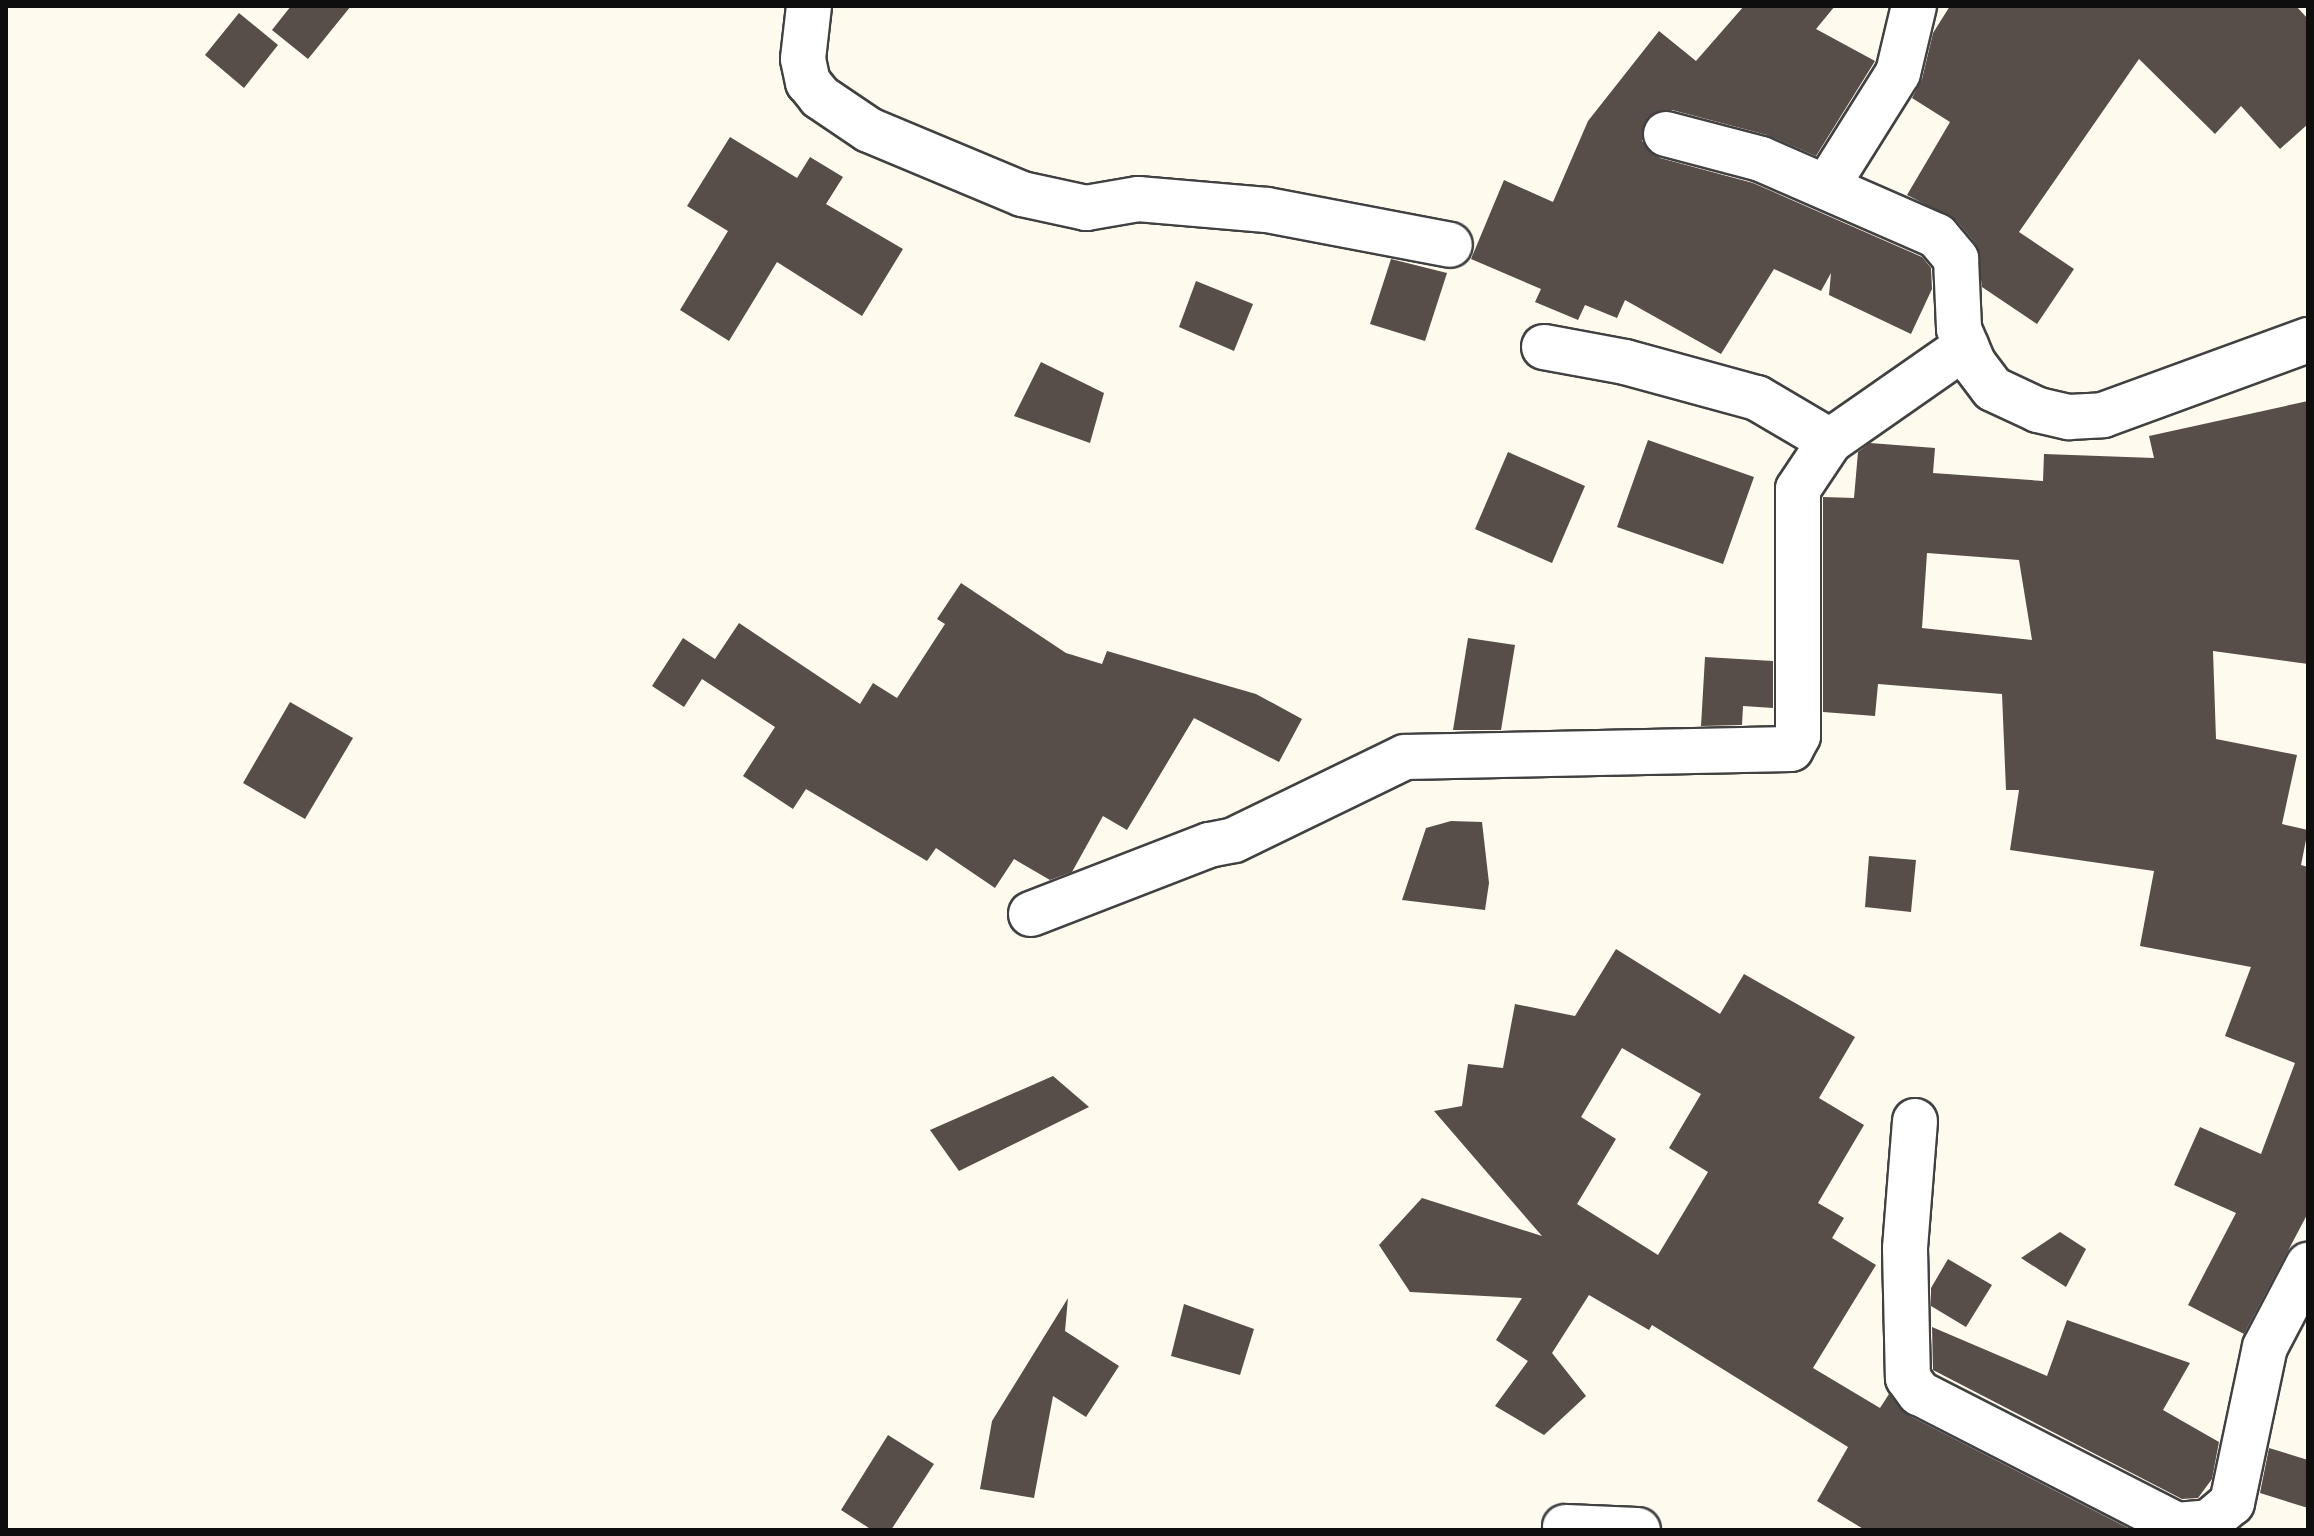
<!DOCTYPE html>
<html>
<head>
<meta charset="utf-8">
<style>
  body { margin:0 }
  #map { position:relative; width:2314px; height:1536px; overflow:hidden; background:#fffaee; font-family:"Source Serif 4",serif }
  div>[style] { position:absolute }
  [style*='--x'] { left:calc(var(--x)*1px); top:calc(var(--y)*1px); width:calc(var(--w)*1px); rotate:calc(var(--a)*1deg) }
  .building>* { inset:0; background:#574d49 }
  .roads { filter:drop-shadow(2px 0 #414141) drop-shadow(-2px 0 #414141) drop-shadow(0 2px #414141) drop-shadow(0 -2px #414141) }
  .minor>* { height:44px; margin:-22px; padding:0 22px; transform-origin:22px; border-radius:22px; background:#fff }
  span { translate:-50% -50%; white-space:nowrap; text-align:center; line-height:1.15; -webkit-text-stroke:8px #fff; paint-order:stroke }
  .frame { position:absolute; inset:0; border:8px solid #0e0e0e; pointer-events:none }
</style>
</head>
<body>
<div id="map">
  <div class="building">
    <i style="clip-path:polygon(291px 6px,351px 6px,308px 59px,272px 30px)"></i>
    <i style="clip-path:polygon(1744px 6px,1835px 6px,1816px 29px,1875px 61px,1816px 156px,1767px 135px,1672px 110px,1648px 117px,1642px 141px,1660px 158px,1753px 183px,1922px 257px,1931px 268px,1932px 289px,1911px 334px,1829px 295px,1831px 273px,1821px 291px,1774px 269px,1721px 354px,1625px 300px,1617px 318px,1585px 305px,1578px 320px,1535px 302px,1541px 289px,1471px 259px,1504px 180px,1553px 202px,1588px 121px,1659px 31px,1696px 61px)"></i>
    <i style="clip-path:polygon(1950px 6px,2296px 6px,2308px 19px,2308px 124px,2280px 149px,2241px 106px,2215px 134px,2139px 59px,2019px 232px,2074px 269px,2037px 324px,1982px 287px,1976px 244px,1956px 220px,1907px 195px,1950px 122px,1912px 98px,1922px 79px,1933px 33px)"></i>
    <i style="clip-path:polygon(239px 13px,278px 45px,244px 88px,205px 55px)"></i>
    <i style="clip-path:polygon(730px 137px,797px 178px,810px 157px,843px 177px,826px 204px,903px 249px,862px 316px,777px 262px,729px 341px,680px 310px,728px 231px,687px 206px)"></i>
    <i style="clip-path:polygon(1391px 259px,1447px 273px,1425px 341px,1370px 324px)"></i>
    <i style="clip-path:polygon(1196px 281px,1253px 304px,1234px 351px,1179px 327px)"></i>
    <i style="clip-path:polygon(1041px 362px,1104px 393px,1090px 443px,1014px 416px)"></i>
    <i style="clip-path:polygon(evenodd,2308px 401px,2308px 664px,2213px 651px,2216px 739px,2297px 755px,2282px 824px,2308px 830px,2301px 865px,2308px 867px,2308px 1213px,2244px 1334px,2188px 1305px,2236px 1213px,2174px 1185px,2200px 1127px,2261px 1154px,2295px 1063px,2225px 1036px,2251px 967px,2140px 946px,2154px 871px,2010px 850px,2019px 790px,2006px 790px,2002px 694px,1878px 684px,1875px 716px,1823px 712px,1823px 497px,1854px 498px,1858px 452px,1870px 443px,1935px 448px,1933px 473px,2043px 481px,2044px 454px,2154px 458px,2149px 436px,2308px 401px,1927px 553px,2019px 560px,2032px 640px,1922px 628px,1927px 553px)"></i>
    <i style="clip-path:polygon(1648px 440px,1754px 477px,1723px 564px,1617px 527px)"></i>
    <i style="clip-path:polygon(1508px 452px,1585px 486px,1552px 563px,1475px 529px)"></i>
    <i style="clip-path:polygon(961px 583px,1066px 653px,1102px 664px,1107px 651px,1256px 694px,1302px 719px,1279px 762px,1194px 718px,1127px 830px,1103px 816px,1072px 872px,1050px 880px,1014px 859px,995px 888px,936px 848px,927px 861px,806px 789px,793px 809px,743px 776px,775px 727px,702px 679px,684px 707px,652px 686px,683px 638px,715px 659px,739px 623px,860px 704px,873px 683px,897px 698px,945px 624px,937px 619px)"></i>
    <i style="clip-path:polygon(1468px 638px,1515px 645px,1501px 730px,1453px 730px)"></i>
    <i style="clip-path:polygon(1705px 657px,1773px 661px,1773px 708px,1743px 706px,1742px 725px,1701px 726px)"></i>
    <i style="clip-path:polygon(290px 702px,353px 738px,305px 819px,243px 783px)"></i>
    <i style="clip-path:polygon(1451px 821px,1482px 822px,1489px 883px,1485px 910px,1402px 900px,1426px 828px)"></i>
    <i style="clip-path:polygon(1869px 856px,1916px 860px,1911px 912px,1865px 907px)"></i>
    <i style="clip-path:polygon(evenodd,1616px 949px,1720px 1014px,1744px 974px,1855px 1037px,1819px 1098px,1864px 1125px,1818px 1203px,1844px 1218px,1832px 1238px,1876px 1265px,1813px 1368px,1880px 1408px,1889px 1394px,1908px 1415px,2132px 1530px,1865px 1530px,1817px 1501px,1848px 1447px,1652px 1325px,1649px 1330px,1589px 1295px,1552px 1353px,1586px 1396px,1544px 1435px,1495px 1406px,1528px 1361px,1496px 1340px,1522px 1298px,1410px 1292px,1379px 1245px,1422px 1198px,1542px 1236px,1434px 1111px,1462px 1106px,1468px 1064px,1503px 1068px,1515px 1004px,1575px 1016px,1616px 949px,1622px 1048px,1701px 1094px,1669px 1148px,1708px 1172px,1658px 1255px,1577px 1204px,1616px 1139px,1581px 1117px,1622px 1048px)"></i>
    <i style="clip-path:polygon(1053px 1076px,1089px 1107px,959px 1171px,930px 1130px)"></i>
    <i style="clip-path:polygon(2060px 1232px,2086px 1249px,2066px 1287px,2021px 1258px)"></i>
    <i style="clip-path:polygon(1948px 1259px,1992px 1285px,1966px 1327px,1931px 1306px,1931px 1288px)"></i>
    <i style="clip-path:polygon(1068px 1298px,1065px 1331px,1119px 1366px,1086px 1417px,1053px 1396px,1034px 1498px,980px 1489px,992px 1421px)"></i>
    <i style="clip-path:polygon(1184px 1304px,1254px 1329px,1240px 1375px,1171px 1356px)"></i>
    <i style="clip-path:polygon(2067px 1320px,2190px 1363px,2163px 1410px,2219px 1442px,2212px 1479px,2198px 1498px,2182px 1499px,1933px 1370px,1932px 1327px,2047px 1376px)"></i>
    <i style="clip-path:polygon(888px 1435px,934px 1464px,891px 1530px,872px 1530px,841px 1510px)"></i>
    <i style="clip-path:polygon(2269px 1448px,2308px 1460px,2308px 1508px,2260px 1493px)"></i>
  </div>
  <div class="roads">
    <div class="minor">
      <i style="--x:809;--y:6;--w:53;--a:96.5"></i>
      <i style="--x:803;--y:59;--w:24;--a:78"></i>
      <i style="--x:808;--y:82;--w:19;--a:51"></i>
      <i style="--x:820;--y:97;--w:59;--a:34"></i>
      <i style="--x:869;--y:130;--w:166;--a:22.7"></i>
      <i style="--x:1022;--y:194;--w:66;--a:12.3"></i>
      <i style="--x:1086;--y:208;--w:53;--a:-9.8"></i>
      <i style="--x:1138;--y:199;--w:129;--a:4.9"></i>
      <i style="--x:1267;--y:210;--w:186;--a:10.8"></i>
      <i style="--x:1666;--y:134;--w:98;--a:14.7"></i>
      <i style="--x:1761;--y:159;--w:192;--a:23.6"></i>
      <i style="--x:1937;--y:236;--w:30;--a:50"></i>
      <i style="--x:1956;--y:259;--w:70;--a:87.5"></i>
      <i style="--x:1959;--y:329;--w:38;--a:67"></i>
      <i style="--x:1974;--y:364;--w:31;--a:53"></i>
      <i style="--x:1993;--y:389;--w:50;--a:25"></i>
      <i style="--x:2038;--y:410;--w:32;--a:13"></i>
      <i style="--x:2069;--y:417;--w:34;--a:-3"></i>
      <i style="--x:2103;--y:415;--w:218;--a:-20.1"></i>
      <i style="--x:1827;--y:186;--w:133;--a:-57.9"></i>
      <i style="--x:1898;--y:73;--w:69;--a:-76.6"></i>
      <i style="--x:1544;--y:347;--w:82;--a:10.5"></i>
      <i style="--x:1625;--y:362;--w:137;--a:15.3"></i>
      <i style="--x:1757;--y:398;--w:85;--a:30.5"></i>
      <i style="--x:1031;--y:914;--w:191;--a:-21.2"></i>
      <i style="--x:1209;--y:845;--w:25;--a:-11"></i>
      <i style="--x:1234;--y:840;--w:190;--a:-25.9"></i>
      <i style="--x:1405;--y:757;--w:386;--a:-1.2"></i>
      <i style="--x:1791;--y:749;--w:15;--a:-62"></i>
      <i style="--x:1798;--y:736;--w:247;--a:-90"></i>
      <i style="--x:1798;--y:489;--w:58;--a:-56.3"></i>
      <i style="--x:1830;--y:441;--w:166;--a:-34.9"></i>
      <i style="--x:1915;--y:1121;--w:128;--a:94.5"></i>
      <i style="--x:1905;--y:1249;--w:129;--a:88.7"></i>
      <i style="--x:1908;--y:1378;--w:19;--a:54"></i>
      <i style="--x:1919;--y:1393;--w:290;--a:27.1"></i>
      <i style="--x:2177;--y:1525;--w:5;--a:112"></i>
      <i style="--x:2177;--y:1525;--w:32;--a:-5"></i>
      <i style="--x:2209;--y:1522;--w:30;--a:-40"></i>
      <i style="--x:2232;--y:1503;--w:159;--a:-78.1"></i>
      <i style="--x:2265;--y:1347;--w:93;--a:-62.3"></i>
      <i style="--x:1565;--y:1527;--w:73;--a:2.4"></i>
    </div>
  </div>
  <div class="frame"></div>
</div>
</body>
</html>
